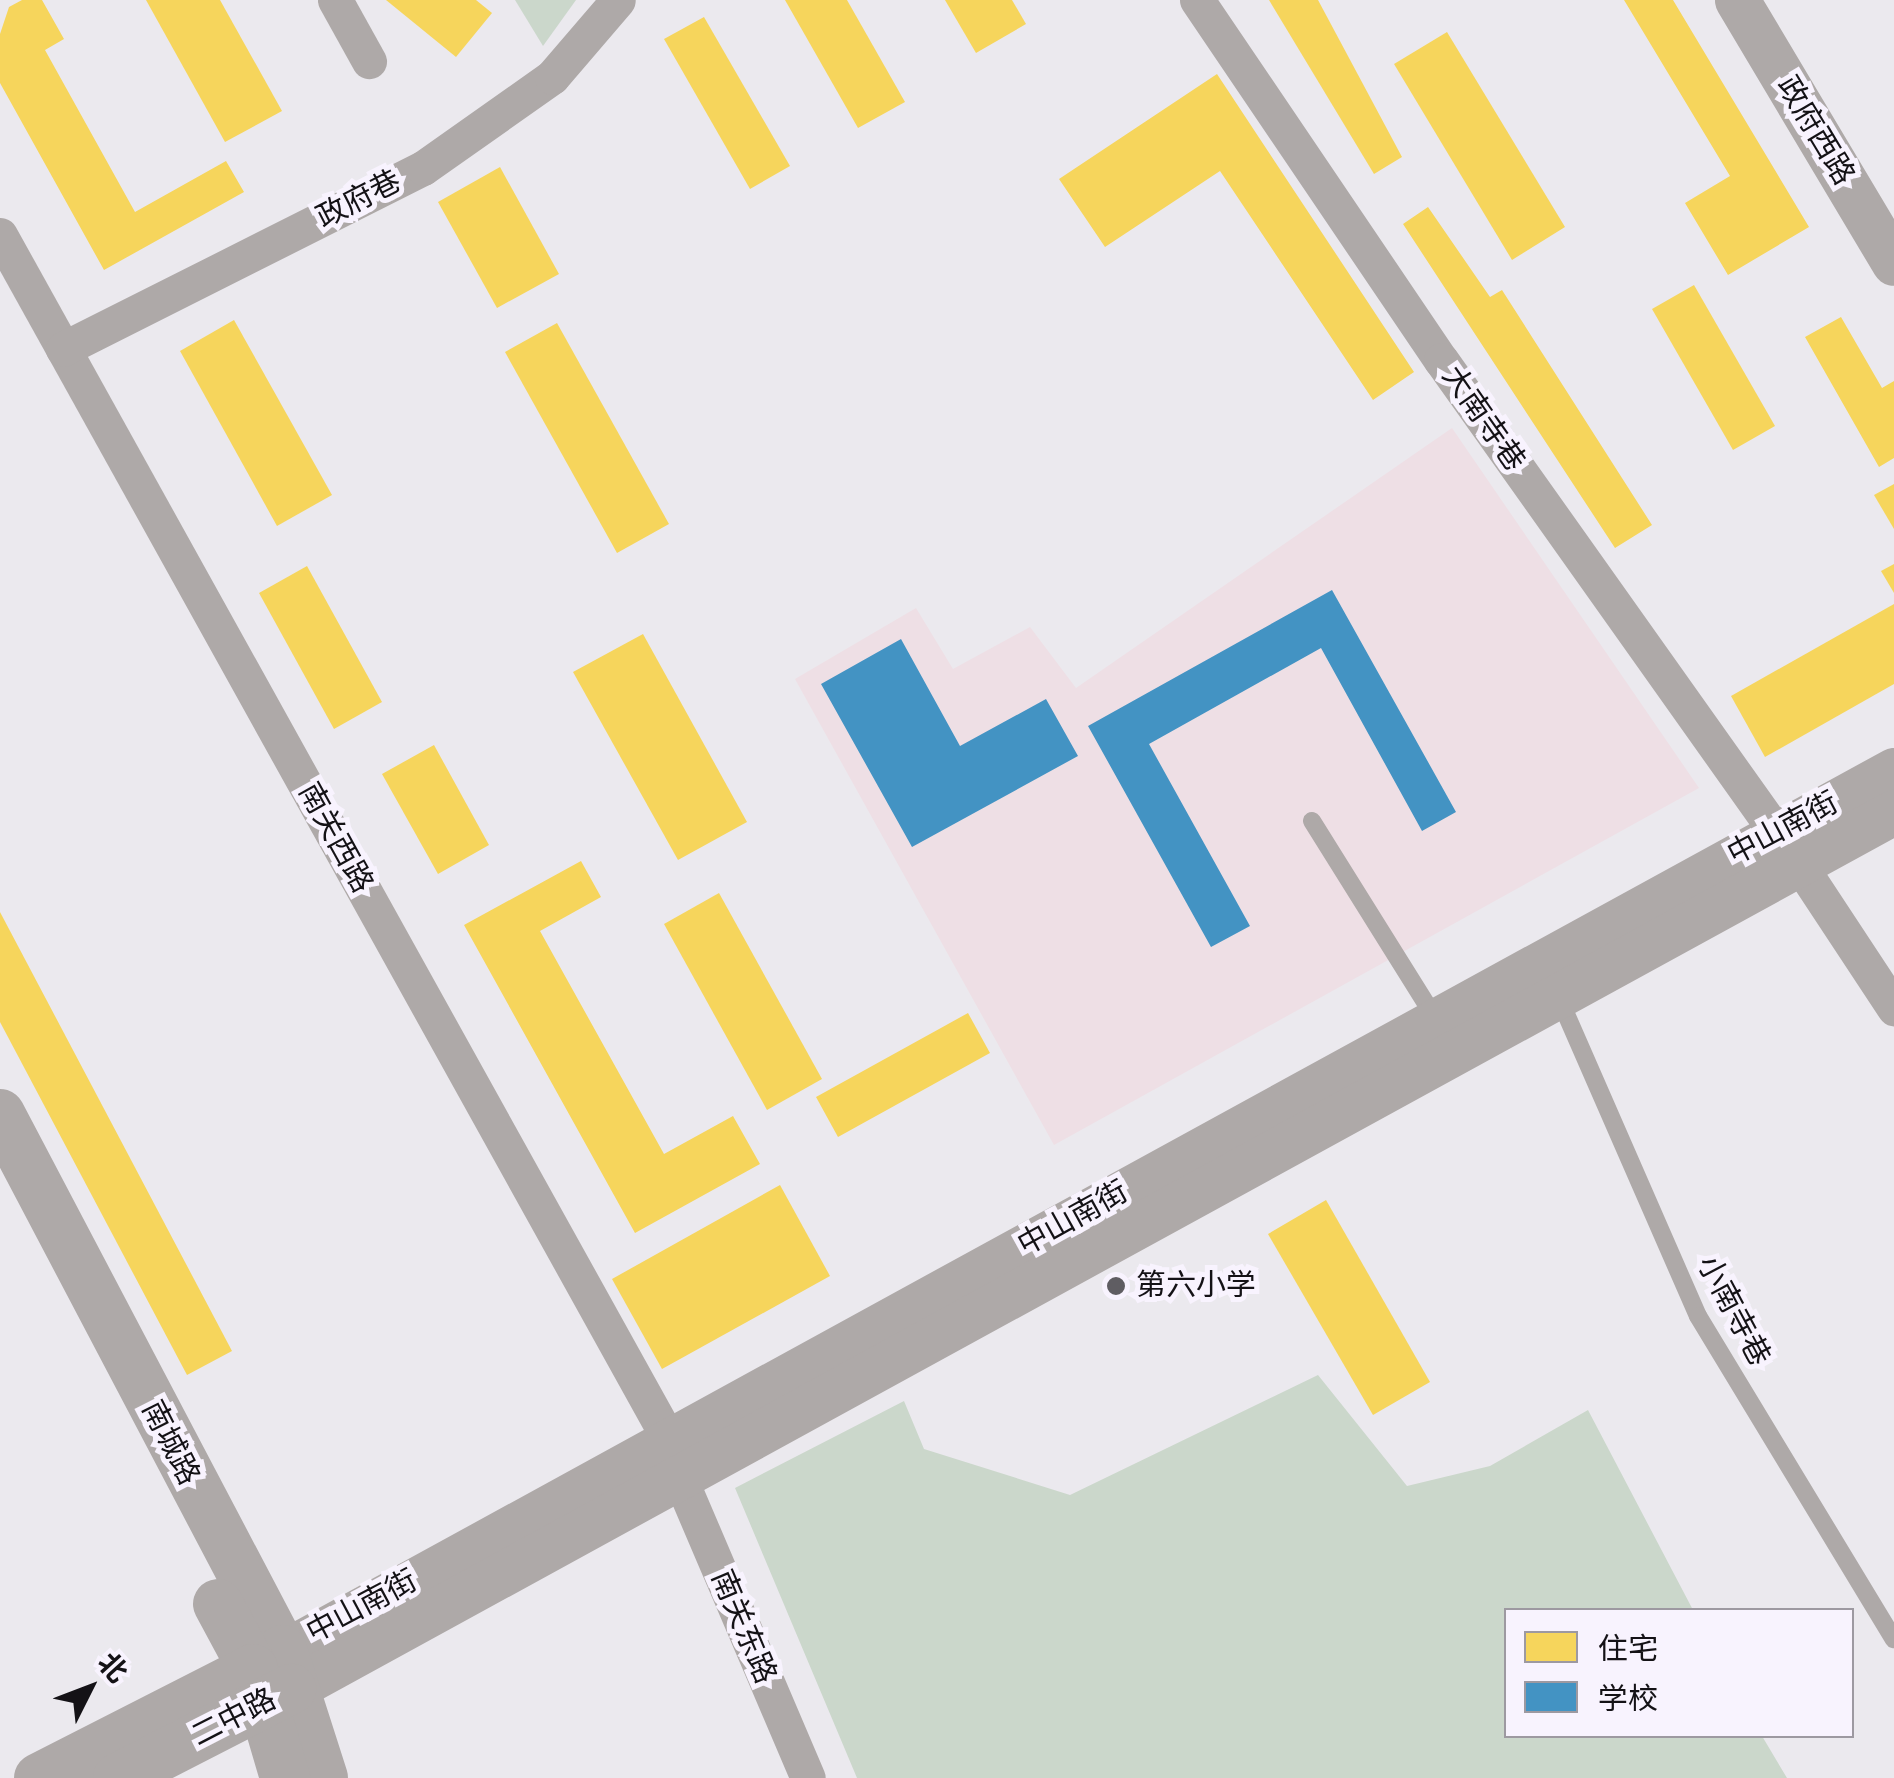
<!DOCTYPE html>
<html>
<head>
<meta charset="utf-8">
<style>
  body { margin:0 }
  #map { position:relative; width:1894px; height:1778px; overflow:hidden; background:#ebe9ee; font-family:"Source Sans 3","Noto Sans SC",sans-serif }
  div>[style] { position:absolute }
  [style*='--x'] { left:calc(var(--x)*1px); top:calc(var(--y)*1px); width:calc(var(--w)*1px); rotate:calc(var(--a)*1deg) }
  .education>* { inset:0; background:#eedfe5 }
  .green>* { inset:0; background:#cbd7cb }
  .homes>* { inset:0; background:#f6d55c }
  .schools>* { inset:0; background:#4393c3 }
  .service>* { height:18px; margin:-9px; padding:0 9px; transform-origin:9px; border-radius:9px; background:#aea9a8 }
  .minor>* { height:35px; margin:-17.5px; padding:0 17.5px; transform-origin:17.5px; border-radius:17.5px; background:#aea9a8 }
  .tertiary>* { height:45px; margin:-22.5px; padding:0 22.5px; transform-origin:22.5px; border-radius:22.5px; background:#aea9a8 }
  .secondary>* { height:50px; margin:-25px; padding:0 25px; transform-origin:25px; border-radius:25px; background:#aea9a8 }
  .dots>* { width:28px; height:28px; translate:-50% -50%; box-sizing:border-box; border:5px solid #f8f3fe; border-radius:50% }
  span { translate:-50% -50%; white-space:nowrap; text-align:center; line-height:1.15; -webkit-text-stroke:10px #f8f3fe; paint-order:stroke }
  .street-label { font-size:30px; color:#141216 }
  .poi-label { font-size:30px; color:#141216 }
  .left { translate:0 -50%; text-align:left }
  .legend { position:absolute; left:1504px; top:1608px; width:350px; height:130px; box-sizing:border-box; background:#f8f3fe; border:2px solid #9d99a1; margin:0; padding:12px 18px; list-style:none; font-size:30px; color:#141216 }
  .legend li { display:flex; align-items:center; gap:20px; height:50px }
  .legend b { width:50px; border:2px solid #9d99a1 }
  .north { position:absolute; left:40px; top:1638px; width:100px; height:100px; -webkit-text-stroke:8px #f8f3fe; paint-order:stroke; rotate:48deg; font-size:28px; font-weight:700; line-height:40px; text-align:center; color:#141216 }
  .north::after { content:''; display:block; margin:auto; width:35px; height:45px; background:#141216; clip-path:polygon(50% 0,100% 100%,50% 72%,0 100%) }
</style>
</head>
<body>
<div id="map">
  <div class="education">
    <i style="clip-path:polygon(1452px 428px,1699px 788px,1054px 1145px,795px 679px,916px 608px,953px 669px,1030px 627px,1076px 688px)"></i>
  </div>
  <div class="green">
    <i style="clip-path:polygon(515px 0,576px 0,543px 46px)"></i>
    <i style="clip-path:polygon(1318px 1375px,1407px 1486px,1490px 1466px,1588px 1410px,1693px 1610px,1506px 1610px,1506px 1736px,1762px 1736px,1787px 1778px,857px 1778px,735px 1488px,904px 1401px,924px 1449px,1070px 1495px)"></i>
  </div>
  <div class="homes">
    <i style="clip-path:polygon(22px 0,42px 0,64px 39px,45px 50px,135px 212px,226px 161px,244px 192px,104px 270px,0 83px,0 34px,9px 7px)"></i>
    <i style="clip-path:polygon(146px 0,220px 0,282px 111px,225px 142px)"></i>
    <i style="clip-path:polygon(386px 0,476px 0,492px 13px,456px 57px)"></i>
    <i style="clip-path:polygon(785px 0,847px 0,905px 102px,858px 128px)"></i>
    <i style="clip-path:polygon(945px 0,1012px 0,1026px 24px,976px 53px)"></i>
    <i style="clip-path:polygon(1269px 0,1318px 0,1402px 157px,1374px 174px)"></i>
    <i style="clip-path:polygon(1624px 0,1673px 0,1809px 227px,1728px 275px,1685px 203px,1730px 176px)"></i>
    <i style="clip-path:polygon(704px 17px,790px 166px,750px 189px,664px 39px)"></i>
    <i style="clip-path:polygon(1447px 32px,1565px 227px,1512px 260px,1394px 64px)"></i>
    <i style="clip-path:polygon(1217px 74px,1414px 372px,1373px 400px,1220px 171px,1105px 247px,1059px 179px)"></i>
    <i style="clip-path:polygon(500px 167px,559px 274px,497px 308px,438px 202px)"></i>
    <i style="clip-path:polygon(1428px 207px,1490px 297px,1502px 290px,1652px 525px,1615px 548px,1403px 224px)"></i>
    <i style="clip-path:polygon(1694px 285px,1775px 426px,1733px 450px,1652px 309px)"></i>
    <i style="clip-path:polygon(1841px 317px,1882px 388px,1894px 381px,1894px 458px,1879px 467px,1805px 337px)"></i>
    <i style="clip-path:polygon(234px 320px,332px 495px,277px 526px,180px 351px)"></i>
    <i style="clip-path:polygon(557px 323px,669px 524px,617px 553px,505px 352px)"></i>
    <i style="clip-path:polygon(1894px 484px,1894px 529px,1874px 495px)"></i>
    <i style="clip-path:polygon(1894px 564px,1894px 593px,1881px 571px)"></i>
    <i style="clip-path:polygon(307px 566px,382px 702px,334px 729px,259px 593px)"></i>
    <i style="clip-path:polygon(1894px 604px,1894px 684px,1765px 757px,1731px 696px)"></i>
    <i style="clip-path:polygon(643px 634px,747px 822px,678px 860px,573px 672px)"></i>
    <i style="clip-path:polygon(434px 745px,489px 845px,438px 874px,382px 774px)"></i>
    <i style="clip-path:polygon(581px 861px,601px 897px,540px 931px,664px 1154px,733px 1116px,760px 1164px,635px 1233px,464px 925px)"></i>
    <i style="clip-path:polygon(719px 893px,822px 1079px,767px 1110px,664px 924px)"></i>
    <i style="clip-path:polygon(0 912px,232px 1351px,187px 1375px,0 1022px)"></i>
    <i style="clip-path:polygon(968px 1013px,990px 1053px,838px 1137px,816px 1097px)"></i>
    <i style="clip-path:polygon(780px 1185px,830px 1276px,662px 1369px,612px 1279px)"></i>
    <i style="clip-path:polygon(1326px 1200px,1430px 1382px,1373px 1415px,1268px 1234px)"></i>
  </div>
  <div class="schools">
    <i style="clip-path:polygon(1332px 590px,1456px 812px,1422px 831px,1321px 648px,1149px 744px,1250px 926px,1211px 947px,1088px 726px)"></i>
    <i style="clip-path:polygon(901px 639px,960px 746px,1046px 699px,1078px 756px,912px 847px,821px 684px)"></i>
  </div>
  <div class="service">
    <i style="--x:1312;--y:821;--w:232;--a:58"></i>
    <i style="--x:1559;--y:998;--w:347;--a:66.4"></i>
    <i style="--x:1698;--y:1316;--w:378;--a:58.8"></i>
  </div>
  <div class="minor">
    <i style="--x:335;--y:0;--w:70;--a:60.9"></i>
    <i style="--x:1197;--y:0;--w:435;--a:55.9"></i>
    <i style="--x:1441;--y:360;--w:579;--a:54.63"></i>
    <i style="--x:0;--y:235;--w:1380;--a:60.95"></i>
    <i style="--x:63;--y:349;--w:403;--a:-26.7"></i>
    <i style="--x:423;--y:168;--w:158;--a:-35.2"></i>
    <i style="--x:552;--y:77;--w:101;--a:-49.4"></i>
    <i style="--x:1799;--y:864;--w:173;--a:56.6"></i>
    <i style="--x:679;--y:1476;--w:328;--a:66.9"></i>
  </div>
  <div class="tertiary">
    <i style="--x:1737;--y:0;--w:306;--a:59.2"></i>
    <i style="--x:253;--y:1669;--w:1871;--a:-28.72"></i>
    <i style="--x:298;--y:1686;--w:1820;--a:-28.71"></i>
  </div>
  <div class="secondary">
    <i style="--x:0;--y:1114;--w:606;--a:62.25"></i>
    <i style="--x:282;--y:1650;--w:134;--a:72.2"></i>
    <i style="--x:218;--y:1604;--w:74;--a:61.7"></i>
    <i style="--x:253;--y:1669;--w:114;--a:73.6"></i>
    <i style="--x:39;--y:1778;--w:240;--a:-27"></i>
    <i style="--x:118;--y:1778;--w:195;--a:-27.2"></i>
  </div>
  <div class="dots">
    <i style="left:1116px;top:1286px;background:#5f5d62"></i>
  </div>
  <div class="street-label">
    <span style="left:1815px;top:131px;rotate:59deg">政府西路</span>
    <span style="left:359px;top:200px;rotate:-27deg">政府巷</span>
    <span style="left:1483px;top:419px;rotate:55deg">大南寺巷</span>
    <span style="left:1783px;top:829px;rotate:-28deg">中山南街</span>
    <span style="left:335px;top:838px;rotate:61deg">南关西路</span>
    <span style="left:1073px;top:1219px;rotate:-29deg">中山南街</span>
    <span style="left:1733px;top:1311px;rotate:62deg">小南寺巷</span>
    <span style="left:170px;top:1443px;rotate:63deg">南城路</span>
    <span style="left:362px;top:1607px;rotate:-28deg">中山南街</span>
    <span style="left:743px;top:1627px;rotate:67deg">南关东路</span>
    <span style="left:234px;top:1718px;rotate:-27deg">二中路</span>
  </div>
  <div class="poi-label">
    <span class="left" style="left:1136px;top:1286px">第六小学</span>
  </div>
  <ul class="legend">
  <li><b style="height:28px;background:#f6d55c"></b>住宅</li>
  <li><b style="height:28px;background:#4393c3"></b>学校</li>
  </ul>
  <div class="north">北</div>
</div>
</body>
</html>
